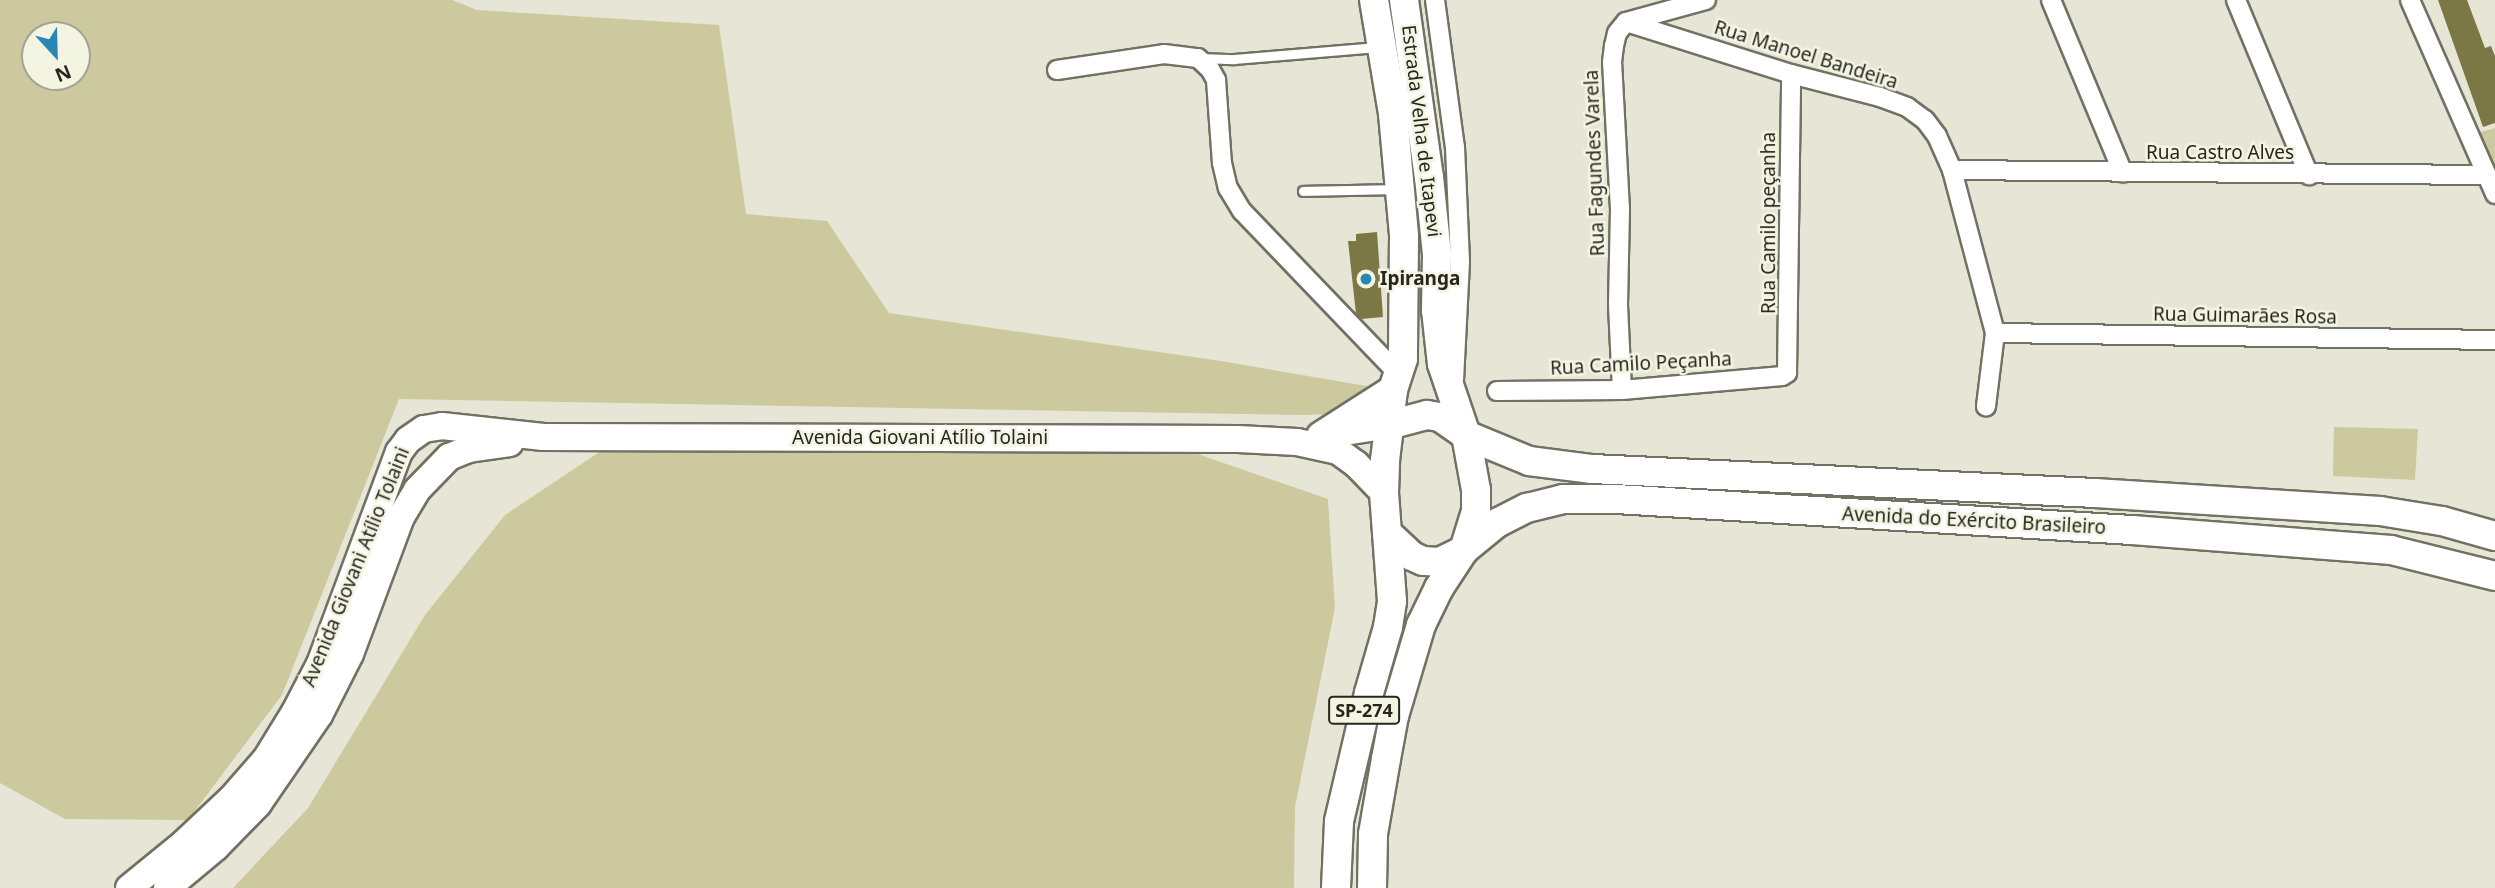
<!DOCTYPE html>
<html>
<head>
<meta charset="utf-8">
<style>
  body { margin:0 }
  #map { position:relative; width:2495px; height:888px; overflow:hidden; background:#e7e6d6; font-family:"Noto Sans",sans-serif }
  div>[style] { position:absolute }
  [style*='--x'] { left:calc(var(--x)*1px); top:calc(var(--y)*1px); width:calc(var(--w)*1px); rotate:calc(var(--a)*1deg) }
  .green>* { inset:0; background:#cbc99d }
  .building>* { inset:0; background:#7b7846 }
  .roads { filter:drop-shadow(2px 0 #727163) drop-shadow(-2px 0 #727163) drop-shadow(0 2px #727163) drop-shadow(0 -2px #727163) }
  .lane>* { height:9px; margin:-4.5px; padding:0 4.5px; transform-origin:4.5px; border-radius:4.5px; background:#fff }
  .street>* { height:18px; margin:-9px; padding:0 9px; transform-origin:9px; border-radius:9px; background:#fff }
  .secondary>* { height:26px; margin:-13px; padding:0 13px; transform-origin:13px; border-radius:13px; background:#fff }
  .primary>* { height:28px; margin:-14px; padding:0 14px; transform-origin:14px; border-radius:14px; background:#fff }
  .dots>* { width:19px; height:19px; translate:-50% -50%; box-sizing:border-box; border:4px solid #f4f4e3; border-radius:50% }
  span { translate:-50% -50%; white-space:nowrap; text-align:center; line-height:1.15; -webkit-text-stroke:5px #f4f4e3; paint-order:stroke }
  .shield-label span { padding:2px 5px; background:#f4f4e3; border:2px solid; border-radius:5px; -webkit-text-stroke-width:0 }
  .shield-label { font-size:18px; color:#262620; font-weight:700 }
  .street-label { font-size:19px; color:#262620 }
  .poi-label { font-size:19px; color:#262620; font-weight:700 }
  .left { translate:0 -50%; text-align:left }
  .north { position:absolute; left:21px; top:21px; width:70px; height:70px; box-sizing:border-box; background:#f4f4e3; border:2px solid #a2a295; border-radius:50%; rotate:158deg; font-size:19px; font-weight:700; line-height:28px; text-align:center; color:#262620 }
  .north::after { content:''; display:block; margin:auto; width:24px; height:32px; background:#2788b3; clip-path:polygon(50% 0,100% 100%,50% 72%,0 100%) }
</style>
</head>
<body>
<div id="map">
  <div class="green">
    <i style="clip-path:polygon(evenodd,0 0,452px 0,477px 10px,719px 25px,746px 214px,827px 221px,889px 313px,1221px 361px,1372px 387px,1332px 414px,1304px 415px,399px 399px,282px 695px,188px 820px,65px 819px,0 783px,0 0,35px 35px,77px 35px,77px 77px,35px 77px,35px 35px)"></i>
    <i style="clip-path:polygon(2495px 128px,2495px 176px,2477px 133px)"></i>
    <i style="clip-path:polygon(2334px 427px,2418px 429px,2415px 480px,2333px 476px)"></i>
    <i style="clip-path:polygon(917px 448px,1186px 450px,1328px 499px,1335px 608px,1295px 807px,1294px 888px,233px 888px,308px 808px,425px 615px,505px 515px,601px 451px)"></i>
  </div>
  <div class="building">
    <i style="clip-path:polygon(2438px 0,2467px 0,2485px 48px,2491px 46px,2495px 56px,2495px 123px,2483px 127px)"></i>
    <i style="clip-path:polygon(1377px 232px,1383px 317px,1361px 319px,1356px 314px,1348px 241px,1356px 241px,1356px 234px)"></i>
  </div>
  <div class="roads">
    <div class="lane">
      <i style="--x:1199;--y:58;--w:35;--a:2"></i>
      <i style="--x:1234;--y:59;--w:144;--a:-4.8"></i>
      <i style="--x:1303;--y:191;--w:92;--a:-1.2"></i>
    </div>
    <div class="street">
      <i style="--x:1435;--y:0;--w:148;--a:82.3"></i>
      <i style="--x:1455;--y:147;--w:115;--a:87.5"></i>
      <i style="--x:1460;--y:262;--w:118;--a:92.9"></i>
      <i style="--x:2051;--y:0;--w:187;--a:67.4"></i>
      <i style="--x:2236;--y:0;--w:190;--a:67.4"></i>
      <i style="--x:2410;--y:0;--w:212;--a:66.3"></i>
      <i style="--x:1626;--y:22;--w:173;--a:17.5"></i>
      <i style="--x:1791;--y:74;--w:92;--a:14.5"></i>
      <i style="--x:1880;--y:97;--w:29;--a:20"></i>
      <i style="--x:1907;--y:107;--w:22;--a:36"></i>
      <i style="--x:1925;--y:120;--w:20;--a:53"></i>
      <i style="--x:1937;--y:136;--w:37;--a:66"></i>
      <i style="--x:1952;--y:170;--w:169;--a:75.2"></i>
      <i style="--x:1995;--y:333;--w:74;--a:97"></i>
      <i style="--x:1057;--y:70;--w:108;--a:-8.5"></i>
      <i style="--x:1164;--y:54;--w:34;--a:7"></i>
      <i style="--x:1198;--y:58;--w:16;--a:43"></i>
      <i style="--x:1210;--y:69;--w:13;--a:61"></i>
      <i style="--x:1216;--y:80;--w:83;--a:85.9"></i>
      <i style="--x:1222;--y:163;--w:26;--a:77"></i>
      <i style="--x:1228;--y:188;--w:27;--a:59"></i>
      <i style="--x:1242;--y:211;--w:227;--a:46.2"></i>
      <i style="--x:1952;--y:170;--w:535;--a:0.54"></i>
      <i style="--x:1995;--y:333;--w:500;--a:0.8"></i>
      <i style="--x:1622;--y:390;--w:85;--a:-92.7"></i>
      <i style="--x:1618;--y:305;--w:96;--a:-88.8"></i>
      <i style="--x:1620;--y:209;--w:147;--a:-93.1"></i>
      <i style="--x:1612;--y:62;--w:16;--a:-83"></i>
      <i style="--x:1614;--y:46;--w:13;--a:-77"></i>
      <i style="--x:1617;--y:33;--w:14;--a:-51"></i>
      <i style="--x:1626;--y:22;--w:83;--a:-15.4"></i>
      <i style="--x:1497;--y:391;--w:125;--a:-0.5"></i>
      <i style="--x:1622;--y:390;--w:161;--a:-5"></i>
      <i style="--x:1782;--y:376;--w:6;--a:-31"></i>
      <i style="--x:1787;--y:373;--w:299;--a:-89.2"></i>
    </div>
    <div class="secondary">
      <i style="--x:1326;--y:435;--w:64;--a:-9"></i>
      <i style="--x:129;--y:888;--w:70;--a:-39.2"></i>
      <i style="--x:183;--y:844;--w:66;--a:-43.2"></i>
      <i style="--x:231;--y:799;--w:53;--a:-48.8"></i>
      <i style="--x:266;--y:759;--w:55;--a:-58.3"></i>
      <i style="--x:295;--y:712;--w:54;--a:-62.5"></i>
      <i style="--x:320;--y:664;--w:226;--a:-69.6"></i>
      <i style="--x:399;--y:452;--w:15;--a:-53"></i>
      <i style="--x:408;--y:440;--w:19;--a:-35"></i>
      <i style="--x:424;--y:429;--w:18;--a:-9"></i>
      <i style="--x:442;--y:426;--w:102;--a:6.2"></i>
      <i style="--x:543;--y:437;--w:695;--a:0.16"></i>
      <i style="--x:1238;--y:439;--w:59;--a:2.9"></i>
      <i style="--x:1297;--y:442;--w:42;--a:12.4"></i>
      <i style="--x:1338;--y:451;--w:22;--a:36"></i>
      <i style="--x:1356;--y:464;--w:40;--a:46"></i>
      <i style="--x:167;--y:888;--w:64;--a:-39.9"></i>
      <i style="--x:216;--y:847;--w:60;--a:-45.7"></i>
      <i style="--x:258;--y:804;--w:108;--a:-55.6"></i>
      <i style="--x:319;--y:715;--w:68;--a:-63.1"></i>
      <i style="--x:350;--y:654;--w:146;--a:-69.6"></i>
      <i style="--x:401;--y:517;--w:31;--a:-59"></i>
      <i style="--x:417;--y:490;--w:46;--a:-45.9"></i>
      <i style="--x:449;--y:457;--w:22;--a:-22"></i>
      <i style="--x:469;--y:449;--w:41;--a:-8.3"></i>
    </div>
    <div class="primary">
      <i style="--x:1374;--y:0;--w:116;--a:80.5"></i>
      <i style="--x:1393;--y:114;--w:122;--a:84.8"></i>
      <i style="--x:1404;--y:236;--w:123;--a:90.5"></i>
      <i style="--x:1403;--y:359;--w:33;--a:108"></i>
      <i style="--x:1393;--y:390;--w:35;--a:97"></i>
      <i style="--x:1404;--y:0;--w:179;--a:82"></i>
      <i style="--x:1429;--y:177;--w:77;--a:84.1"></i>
      <i style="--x:1437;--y:254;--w:56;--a:91"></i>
      <i style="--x:1436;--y:310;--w:54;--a:83.7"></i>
      <i style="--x:1442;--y:364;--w:75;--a:71.3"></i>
      <i style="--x:1466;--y:435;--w:56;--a:79.7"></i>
      <i style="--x:1476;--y:490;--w:21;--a:90"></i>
      <i style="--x:1476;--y:511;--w:41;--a:107.1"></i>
      <i style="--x:1464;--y:550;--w:28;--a:154"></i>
      <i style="--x:1439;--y:562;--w:16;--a:-176"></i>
      <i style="--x:1423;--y:561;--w:12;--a:-156"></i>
      <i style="--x:1412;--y:556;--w:34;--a:-137"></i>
      <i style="--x:1387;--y:533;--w:40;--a:-94.3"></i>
      <i style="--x:1384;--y:493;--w:33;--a:-88"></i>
      <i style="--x:1385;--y:460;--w:35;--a:-83"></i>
      <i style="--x:1389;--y:425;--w:39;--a:-15"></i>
      <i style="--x:1427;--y:415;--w:13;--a:9"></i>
      <i style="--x:1440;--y:417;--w:32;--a:35"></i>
      <i style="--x:1466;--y:435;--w:68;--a:22.4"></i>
      <i style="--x:1529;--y:461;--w:64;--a:7.2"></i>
      <i style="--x:1592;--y:469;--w:504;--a:2.73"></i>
      <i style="--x:2095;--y:493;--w:286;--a:3.6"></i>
      <i style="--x:2380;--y:511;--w:63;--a:9.2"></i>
      <i style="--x:2442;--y:521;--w:55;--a:15.8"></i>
      <i style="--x:1321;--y:436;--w:85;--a:-32.6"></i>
      <i style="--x:1336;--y:888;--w:67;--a:-87.4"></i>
      <i style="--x:1339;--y:821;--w:131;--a:-76.8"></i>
      <i style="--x:1369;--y:693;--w:69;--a:-73.9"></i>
      <i style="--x:1388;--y:627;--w:26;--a:-81"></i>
      <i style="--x:1392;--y:601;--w:68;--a:-94.2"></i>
      <i style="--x:1372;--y:888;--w:54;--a:-88.9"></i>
      <i style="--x:1373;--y:834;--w:76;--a:-80.2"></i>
      <i style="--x:1386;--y:759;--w:44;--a:-79.5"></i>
      <i style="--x:1394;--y:716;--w:95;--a:-73.5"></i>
      <i style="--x:1421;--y:625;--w:41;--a:-64.1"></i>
      <i style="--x:1439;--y:588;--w:45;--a:-56.7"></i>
      <i style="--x:1464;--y:550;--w:43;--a:-39.3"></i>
      <i style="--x:1497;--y:523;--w:34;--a:-27"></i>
      <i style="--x:1527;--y:508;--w:37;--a:-14"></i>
      <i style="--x:1563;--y:499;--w:53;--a:0"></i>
      <i style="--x:1616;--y:499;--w:517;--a:3.44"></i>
      <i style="--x:2132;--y:530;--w:260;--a:4.4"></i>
      <i style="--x:2391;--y:550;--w:107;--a:14"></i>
    </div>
  </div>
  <div class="dots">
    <i style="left:1366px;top:279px;background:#2788b3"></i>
  </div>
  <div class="shield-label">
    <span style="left:1364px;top:710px">SP-274</span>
  </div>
  <div class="street-label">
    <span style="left:1806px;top:55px;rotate:17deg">Rua Manoel Bandeira</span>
    <span style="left:1421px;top:131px;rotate:83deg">Estrada Velha de Itapevi</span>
    <span style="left:2220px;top:153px">Rua Castro Alves</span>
    <span style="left:1595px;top:163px;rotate:-92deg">Rua Fagundes Varela</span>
    <span style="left:1769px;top:223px;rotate:-90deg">Rua Camilo peçanha</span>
    <span style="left:2245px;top:316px;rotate:1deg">Rua Guimarães Rosa</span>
    <span style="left:1641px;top:364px;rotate:-3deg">Rua Camilo Peçanha</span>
    <span style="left:920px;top:438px">Avenida Giovani Atílio Tolaini</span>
    <span style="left:1974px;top:521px;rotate:3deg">Avenida do Exército Brasileiro</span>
    <span style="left:356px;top:567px;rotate:-68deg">Avenida Giovani Atílio Tolaini</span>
  </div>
  <div class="poi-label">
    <span class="left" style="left:1380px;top:279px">Ipiranga</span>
  </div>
  <div class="north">N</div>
</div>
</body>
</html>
